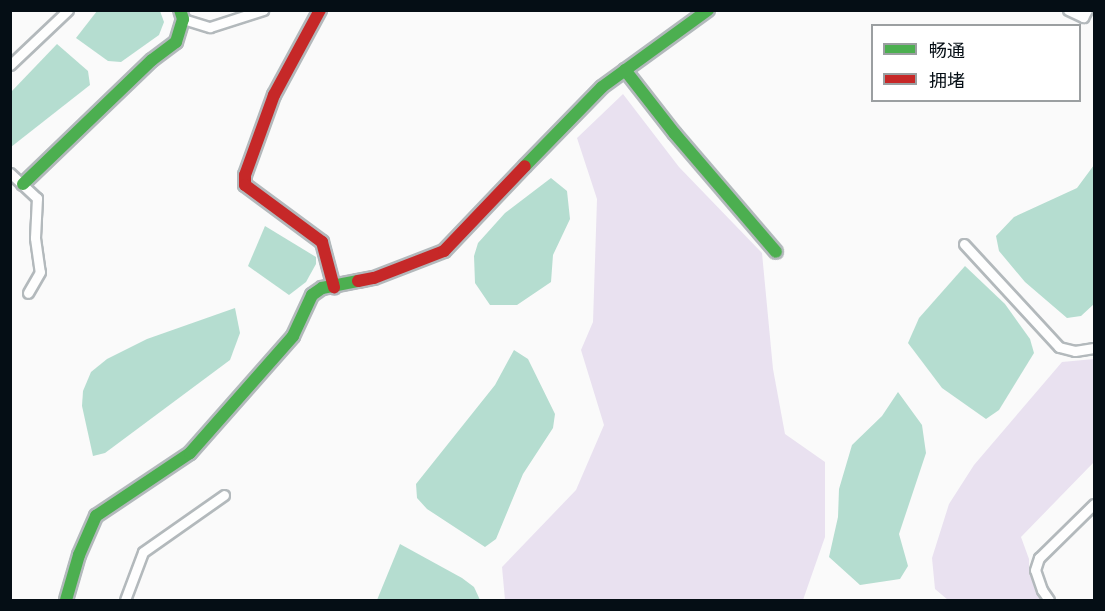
<!DOCTYPE html>
<html>
<head>
<meta charset="utf-8">
<style>
  body { margin:0 }
  #map { position:relative; width:1105px; height:611px; overflow:hidden; background:#fafafa; font-family:"Asap Condensed","Noto Sans SC",sans-serif }
  div>[style] { position:absolute }
  [style*='--x'] { left:calc(var(--x)*1px); top:calc(var(--y)*1px); width:calc(var(--w)*1px); rotate:calc(var(--a)*1deg) }
  .green>* { inset:0; background:#e9e1f0 }
  .water>* { inset:0; background:#b5ddd0 }
  .roads { filter:drop-shadow(2px 0 #b3b9bc) drop-shadow(-2px 0 #b3b9bc) drop-shadow(0 2px #b3b9bc) drop-shadow(0 -2px #b3b9bc) }
  .street>* { height:9px; margin:-4.5px; padding:0 4.5px; transform-origin:4.5px; border-radius:4.5px; background:#fefefe }
  .fast>* { height:12px; margin:-6px; padding:0 6px; transform-origin:6px; border-radius:6px; background:#4caf50 }
  .jam>* { height:12px; margin:-6px; padding:0 6px; transform-origin:6px; border-radius:6px; background:#c62828 }
  span { translate:-50% -50%; white-space:nowrap; text-align:center; line-height:1.15; -webkit-text-stroke:4.5px #fff; paint-order:stroke }
  .frame { position:absolute; inset:0; border:12px solid #050e15; pointer-events:none }
  .legend { position:absolute; left:871px; top:24px; width:210px; height:78px; box-sizing:border-box; background:#fff; border:2px solid #9b9fa1; margin:0; padding:8px 10px; list-style:none; font-size:18px; color:#050e15 }
  .legend li { display:flex; align-items:center; gap:12px; height:30px }
  .legend b { width:30px; border:2px solid #9b9fa1 }
</style>
</head>
<body>
<div id="map">
  <div class="green">
    <i style="clip-path:polygon(623px 94px,679px 167px,762px 253px,773px 369px,785px 434px,825px 462px,825px 537px,803px 600px,505px 600px,502px 567px,576px 490px,604px 425px,581px 350px,593px 322px,597px 199px,577px 138px)"></i>
    <i style="clip-path:polygon(1094px 359px,1094px 462px,1021px 537px,1029px 559px,1029px 574px,1044px 600px,948px 600px,935px 589px,932px 558px,949px 504px,974px 465px,1062px 362px)"></i>
  </div>
  <div class="water">
    <i style="clip-path:polygon(97px 11px,160px 11px,164px 22px,159px 35px,121px 62px,108px 61px,76px 38px)"></i>
    <i style="clip-path:polygon(57px 44px,88px 71px,90px 85px,11px 147px,11px 92px)"></i>
    <i style="clip-path:polygon(1094px 165px,1094px 304px,1081px 316px,1067px 318px,1025px 282px,999px 251px,996px 236px,1014px 217px,1077px 188px)"></i>
    <i style="clip-path:polygon(551px 178px,567px 191px,570px 219px,553px 255px,551px 282px,517px 305px,490px 305px,475px 283px,474px 256px,478px 243px,505px 213px)"></i>
    <i style="clip-path:polygon(265px 226px,316px 257px,316px 264px,306px 282px,289px 295px,248px 266px)"></i>
    <i style="clip-path:polygon(965px 266px,1005px 304px,1030px 339px,1034px 353px,999px 410px,986px 419px,942px 388px,908px 343px,919px 318px)"></i>
    <i style="clip-path:polygon(235px 308px,240px 333px,230px 360px,105px 453px,93px 456px,82px 406px,83px 391px,91px 372px,107px 359px,147px 339px)"></i>
    <i style="clip-path:polygon(514px 350px,528px 359px,555px 414px,553px 428px,523px 474px,496px 539px,485px 547px,427px 509px,417px 498px,416px 484px,495px 385px)"></i>
    <i style="clip-path:polygon(898px 392px,922px 425px,926px 453px,899px 534px,908px 566px,900px 579px,860px 585px,829px 557px,838px 517px,839px 489px,852px 445px,882px 416px)"></i>
    <i style="clip-path:polygon(400px 544px,462px 578px,474px 587px,480px 600px,377px 600px)"></i>
  </div>
  <div class="roads">
    <div class="street">
      <i style="--x:1068;--y:10;--w:17;--a:25"></i>
      <i style="--x:1083;--y:17;--w:8;--a:-60"></i>
      <i style="--x:183;--y:19;--w:28;--a:17"></i>
      <i style="--x:210;--y:27;--w:56;--a:-17.8"></i>
      <i style="--x:10;--y:65;--w:80;--a:-43.5"></i>
      <i style="--x:10;--y:173;--w:37;--a:43"></i>
      <i style="--x:37;--y:198;--w:40;--a:92.9"></i>
      <i style="--x:35;--y:238;--w:34;--a:82"></i>
      <i style="--x:40;--y:272;--w:24;--a:120"></i>
      <i style="--x:964;--y:244;--w:140;--a:47.3"></i>
      <i style="--x:1059;--y:347;--w:16;--a:14"></i>
      <i style="--x:1075;--y:351;--w:19;--a:-9"></i>
      <i style="--x:125;--y:600;--w:51;--a:-69.4"></i>
      <i style="--x:143;--y:552;--w:99;--a:-35.1"></i>
      <i style="--x:1049;--y:600;--w:12;--a:-125"></i>
      <i style="--x:1042;--y:590;--w:21;--a:-109"></i>
      <i style="--x:1035;--y:570;--w:13;--a:-72"></i>
      <i style="--x:1039;--y:558;--w:77;--a:-44.5"></i>
    </div>
    <div class="fast">
      <i style="--x:625;--y:70;--w:81;--a:52"></i>
      <i style="--x:675;--y:134;--w:155;--a:49.4"></i>
      <i style="--x:525;--y:166;--w:110;--a:-45.7"></i>
      <i style="--x:602;--y:87;--w:131;--a:-36"></i>
      <i style="--x:23;--y:184;--w:179;--a:-43.9"></i>
      <i style="--x:152;--y:60;--w:30;--a:-37"></i>
      <i style="--x:176;--y:42;--w:24;--a:-73"></i>
      <i style="--x:183;--y:19;--w:9;--a:-108"></i>
      <i style="--x:66;--y:600;--w:47;--a:-73.9"></i>
      <i style="--x:79;--y:555;--w:43;--a:-66.4"></i>
      <i style="--x:96;--y:516;--w:113;--a:-33.8"></i>
      <i style="--x:190;--y:453;--w:156;--a:-48.6"></i>
      <i style="--x:293;--y:336;--w:45;--a:-65.1"></i>
      <i style="--x:312;--y:295;--w:12;--a:-35"></i>
      <i style="--x:322;--y:288;--w:37;--a:-11"></i>
    </div>
    <div class="jam">
      <i style="--x:320;--y:10;--w:97;--a:118.4"></i>
      <i style="--x:274;--y:95;--w:85;--a:109.9"></i>
      <i style="--x:245;--y:175;--w:10;--a:90"></i>
      <i style="--x:245;--y:185;--w:96;--a:36.5"></i>
      <i style="--x:322;--y:242;--w:47;--a:75.1"></i>
      <i style="--x:358;--y:281;--w:16;--a:-11"></i>
      <i style="--x:374;--y:278;--w:75;--a:-21.1"></i>
      <i style="--x:444;--y:251;--w:117;--a:-46.4"></i>
    </div>
  </div>
  <div class="frame"></div>
  <ul class="legend">
  <li><b style="height:8px;background:#4caf50"></b>畅通</li>
  <li><b style="height:8px;background:#c62828"></b>拥堵</li>
  </ul>
</div>
</body>
</html>
